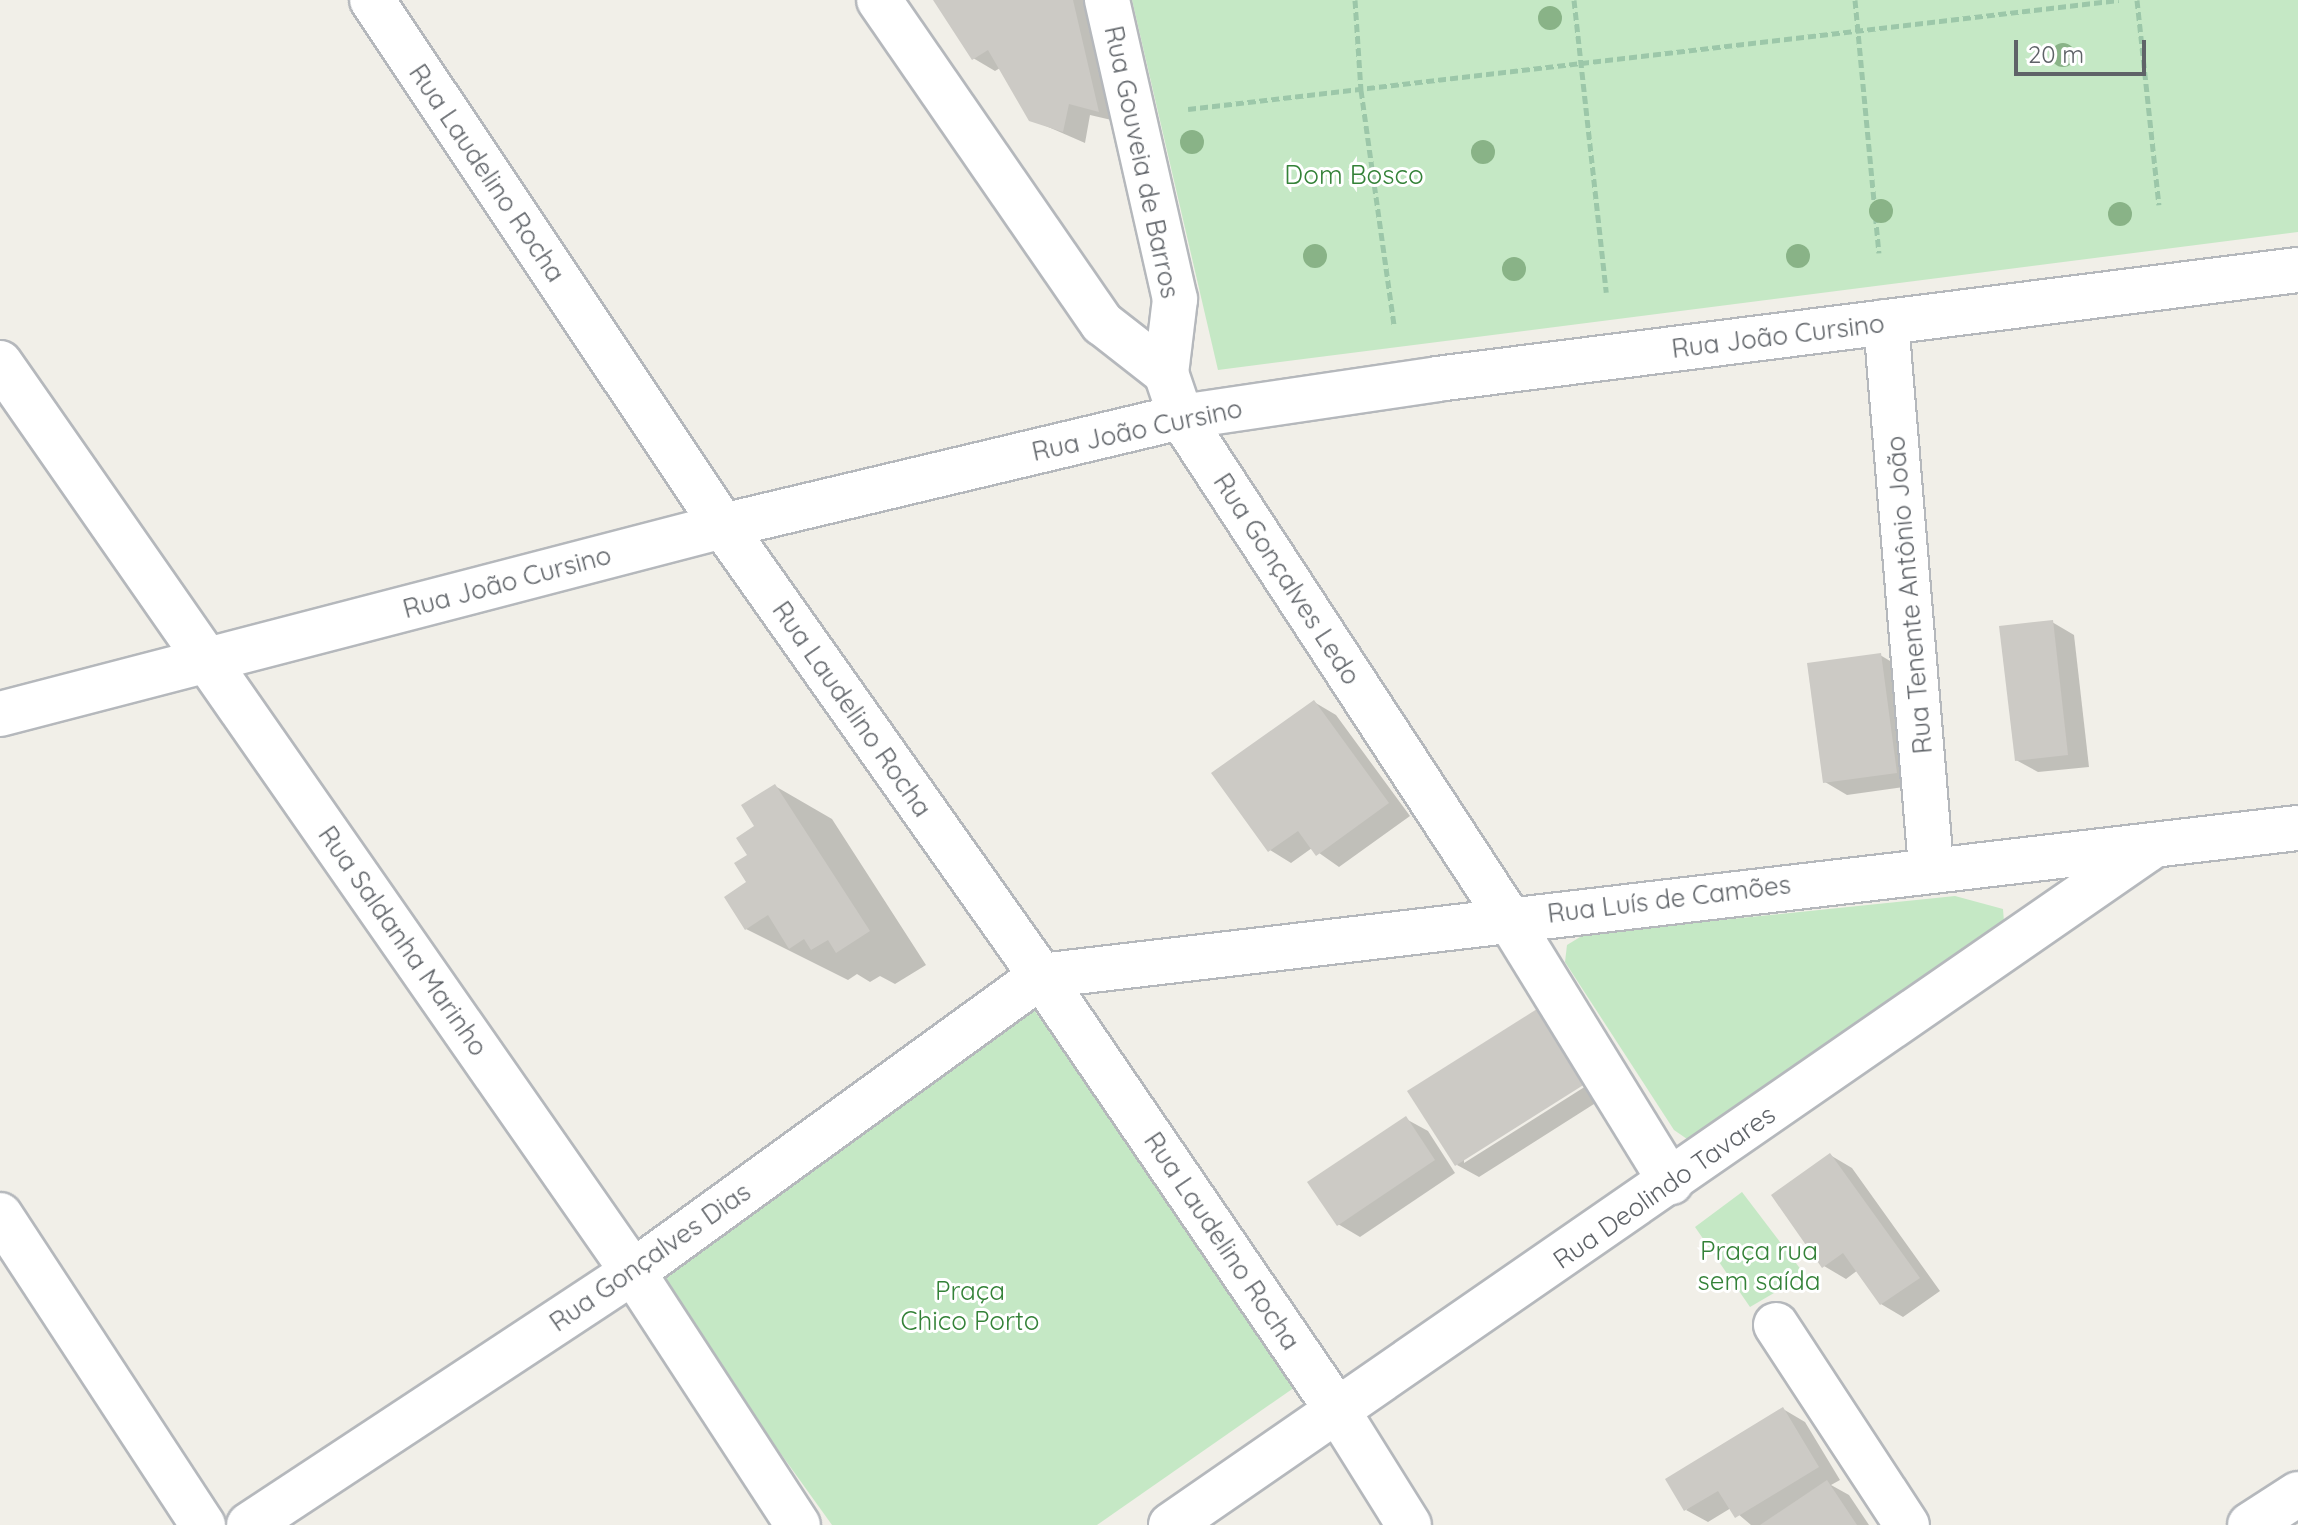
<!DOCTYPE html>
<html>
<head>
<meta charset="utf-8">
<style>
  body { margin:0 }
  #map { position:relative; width:2298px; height:1525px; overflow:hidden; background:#f1efe8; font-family:Quicksand,sans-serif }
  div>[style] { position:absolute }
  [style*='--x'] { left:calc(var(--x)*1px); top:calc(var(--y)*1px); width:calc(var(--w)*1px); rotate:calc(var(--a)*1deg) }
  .green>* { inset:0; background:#c5e8c5 }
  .shadow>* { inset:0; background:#0003 }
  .building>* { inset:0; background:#cccac5 }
  .path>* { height:5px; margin-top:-2.5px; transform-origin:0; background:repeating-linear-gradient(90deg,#9cc7a9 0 8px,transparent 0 12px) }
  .roads { filter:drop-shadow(2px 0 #b5b8bc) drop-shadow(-2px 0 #b5b8bc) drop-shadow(0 2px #b5b8bc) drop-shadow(0 -2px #b5b8bc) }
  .street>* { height:44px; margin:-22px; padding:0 22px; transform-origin:22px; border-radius:22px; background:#fff }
  .secondary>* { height:44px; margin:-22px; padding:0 22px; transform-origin:22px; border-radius:22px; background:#fff }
  .trees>* { width:24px; height:24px; margin:-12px; border-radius:50%; background:#89b387 }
  span { translate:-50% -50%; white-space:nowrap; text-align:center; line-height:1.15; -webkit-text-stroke:6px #fff; paint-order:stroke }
  .street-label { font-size:26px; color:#5f6368 }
  .park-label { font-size:26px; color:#348238 }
  .scale { position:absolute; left:2014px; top:40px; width:132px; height:36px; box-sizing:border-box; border:4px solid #5f6368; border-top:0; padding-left:10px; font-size:24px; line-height:28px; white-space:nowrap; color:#5f6368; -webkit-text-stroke:6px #fff; paint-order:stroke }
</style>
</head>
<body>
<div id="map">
  <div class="green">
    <i style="clip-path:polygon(1132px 0,2298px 0,2298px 232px,1218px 370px)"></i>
    <i style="clip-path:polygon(1955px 896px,2003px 909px,2004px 922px,1704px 1134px,1687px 1139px,1674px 1130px,1565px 962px,1567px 945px,1585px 934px)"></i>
    <i style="clip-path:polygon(1027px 1000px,1298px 1385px,1097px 1525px,832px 1525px,648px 1269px)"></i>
    <i style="clip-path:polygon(1742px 1192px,1805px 1275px,1750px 1307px,1695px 1227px)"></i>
  </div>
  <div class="shadow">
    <i style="clip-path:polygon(936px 0,1092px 0,1120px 122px,1090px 115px,1085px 143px,1030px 119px,1000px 68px,995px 71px,973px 58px)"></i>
    <i style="clip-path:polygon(2052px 622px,2074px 635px,2089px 767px,2038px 772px,2016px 760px)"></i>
    <i style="clip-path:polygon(1880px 655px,1902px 668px,1918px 785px,1847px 795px,1825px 782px)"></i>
    <i style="clip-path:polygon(1314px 702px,1336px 715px,1410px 816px,1339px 867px,1312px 848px,1291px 863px,1270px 850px)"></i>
    <i style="clip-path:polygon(775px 786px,832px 819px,926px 965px,895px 984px,880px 976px,870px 982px,857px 974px,848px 980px,746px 929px,750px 855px)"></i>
    <i style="clip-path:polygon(evenodd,1537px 1012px,1559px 1024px,1605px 1097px,1479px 1177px,1457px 1165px,1537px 1012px,1592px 1077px,1594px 1081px,1464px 1163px,1464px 1158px,1592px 1077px)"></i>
    <i style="clip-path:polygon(1406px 1119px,1428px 1131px,1455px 1173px,1360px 1237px,1338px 1224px)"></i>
    <i style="clip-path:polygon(1830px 1155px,1852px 1168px,1940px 1291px,1903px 1317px,1881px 1304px,1858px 1270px,1846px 1279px,1824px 1266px)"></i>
    <i style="clip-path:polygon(1783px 1409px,1805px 1422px,1840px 1480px,1831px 1485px,1849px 1495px,1869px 1525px,1751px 1525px,1731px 1508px,1708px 1522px,1686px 1510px)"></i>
  </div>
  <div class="building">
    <i style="clip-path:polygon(933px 0,1073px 0,1099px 112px,1069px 104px,1063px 132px,1029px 121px,988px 50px,972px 60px)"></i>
    <i style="clip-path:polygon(2053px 620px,2068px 755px,2015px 761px,1999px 626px)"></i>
    <i style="clip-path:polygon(1881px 653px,1897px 773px,1823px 783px,1807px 663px)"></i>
    <i style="clip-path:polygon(1314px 700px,1389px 803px,1316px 856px,1298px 831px,1268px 852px,1211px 773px)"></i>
    <i style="clip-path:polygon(775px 784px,870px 931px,836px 953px,828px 940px,811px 950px,804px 939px,789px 949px,768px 915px,745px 930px,724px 897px,746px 882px,734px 863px,747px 855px,736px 838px,754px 826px,741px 805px)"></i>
    <i style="clip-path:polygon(1537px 1009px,1585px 1084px,1455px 1166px,1407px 1091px)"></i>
    <i style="clip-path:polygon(1406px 1116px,1435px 1160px,1337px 1226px,1307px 1182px)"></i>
    <i style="clip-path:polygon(1830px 1153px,1920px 1278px,1880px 1305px,1843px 1253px,1822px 1268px,1771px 1195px)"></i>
    <i style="clip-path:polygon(1783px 1407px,1819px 1467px,1735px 1518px,1718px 1491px,1684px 1511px,1665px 1479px)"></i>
    <i style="clip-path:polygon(1827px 1480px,1857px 1525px,1760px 1525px)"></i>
  </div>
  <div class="path">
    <i style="--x:1355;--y:0;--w:90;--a:86.2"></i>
    <i style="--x:1361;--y:90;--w:237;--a:82"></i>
    <i style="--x:1574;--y:0;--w:294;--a:83.7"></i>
    <i style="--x:1855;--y:0;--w:254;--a:84.6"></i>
    <i style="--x:2137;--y:0;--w:206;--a:83.9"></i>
    <i style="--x:1188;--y:109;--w:937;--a:-6.68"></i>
  </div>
  <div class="roads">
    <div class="street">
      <i style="--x:372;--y:0;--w:632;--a:56.28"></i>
      <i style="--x:723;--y:526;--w:551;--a:54.75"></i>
      <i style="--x:1041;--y:976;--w:529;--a:55.71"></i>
      <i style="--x:1339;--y:1413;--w:132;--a:58"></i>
      <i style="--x:879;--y:0;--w:393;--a:55.4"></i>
      <i style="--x:1102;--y:323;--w:81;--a:38"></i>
      <i style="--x:1166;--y:373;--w:46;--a:71.2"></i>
      <i style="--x:1181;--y:417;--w:600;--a:56.84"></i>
      <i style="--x:1509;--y:919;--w:309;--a:58.4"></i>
      <i style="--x:1107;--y:0;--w:307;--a:77.2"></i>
      <i style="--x:1175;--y:299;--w:75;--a:96.9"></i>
      <i style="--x:1886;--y:322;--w:547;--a:85.28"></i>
      <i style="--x:0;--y:363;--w:1108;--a:55.15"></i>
      <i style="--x:633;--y:1272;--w:302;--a:56.9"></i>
      <i style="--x:0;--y:1215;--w:371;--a:56.8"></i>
      <i style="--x:1776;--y:1325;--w:239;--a:56.8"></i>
      <i style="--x:1171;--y:1525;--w:1195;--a:-34.67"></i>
    </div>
    <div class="secondary">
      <i style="--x:0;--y:714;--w:747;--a:-14.58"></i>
      <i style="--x:723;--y:526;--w:471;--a:-13.4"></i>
      <i style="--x:1181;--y:417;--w:259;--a:-8.4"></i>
      <i style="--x:1437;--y:379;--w:868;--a:-7.22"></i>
      <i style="--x:249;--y:1525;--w:460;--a:-33.4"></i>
      <i style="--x:633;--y:1272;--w:504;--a:-35.96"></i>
      <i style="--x:1041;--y:976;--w:1266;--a:-6.72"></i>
      <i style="--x:2250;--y:1525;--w:57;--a:-32.9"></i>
    </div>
  </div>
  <div class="trees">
    <i style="left:1550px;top:18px"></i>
    <i style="left:2063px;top:55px"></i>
    <i style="left:1192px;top:142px"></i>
    <i style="left:1483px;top:152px"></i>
    <i style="left:1881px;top:211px"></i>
    <i style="left:2120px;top:214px"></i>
    <i style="left:1315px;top:256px"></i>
    <i style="left:1798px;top:256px"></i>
    <i style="left:1514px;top:269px"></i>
  </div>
  <div class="street-label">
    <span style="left:1142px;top:162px;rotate:78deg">Rua Gouveia de Barros</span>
    <span style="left:487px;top:173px;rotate:56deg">Rua Laudelino Rocha</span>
    <span style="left:1778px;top:336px;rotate:-7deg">Rua João Cursino</span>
    <span style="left:1137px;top:430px;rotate:-12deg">Rua João Cursino</span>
    <span style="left:1287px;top:579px;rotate:57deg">Rua Gonçalves Ledo</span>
    <span style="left:507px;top:582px;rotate:-15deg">Rua João Cursino</span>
    <span style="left:1909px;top:595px;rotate:-95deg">Rua Tenente Antônio João</span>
    <span style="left:852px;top:709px;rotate:55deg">Rua Laudelino Rocha</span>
    <span style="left:1669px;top:899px;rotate:-7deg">Rua Luís de Camões</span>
    <span style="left:403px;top:941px;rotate:55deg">Rua Saldanha Marinho</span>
    <span style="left:1664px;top:1187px;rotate:-35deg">Rua Deolindo Tavares</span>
    <span style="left:1222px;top:1241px;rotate:56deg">Rua Laudelino Rocha</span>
    <span style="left:650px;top:1257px;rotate:-35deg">Rua Gonçalves Dias</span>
  </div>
  <div class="park-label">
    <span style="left:1354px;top:175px">Dom Bosco</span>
    <span style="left:1759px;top:1266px">Praça rua<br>sem saída</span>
    <span style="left:970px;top:1306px">Praça<br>Chico Porto</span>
  </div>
  <div class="scale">20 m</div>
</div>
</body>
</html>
